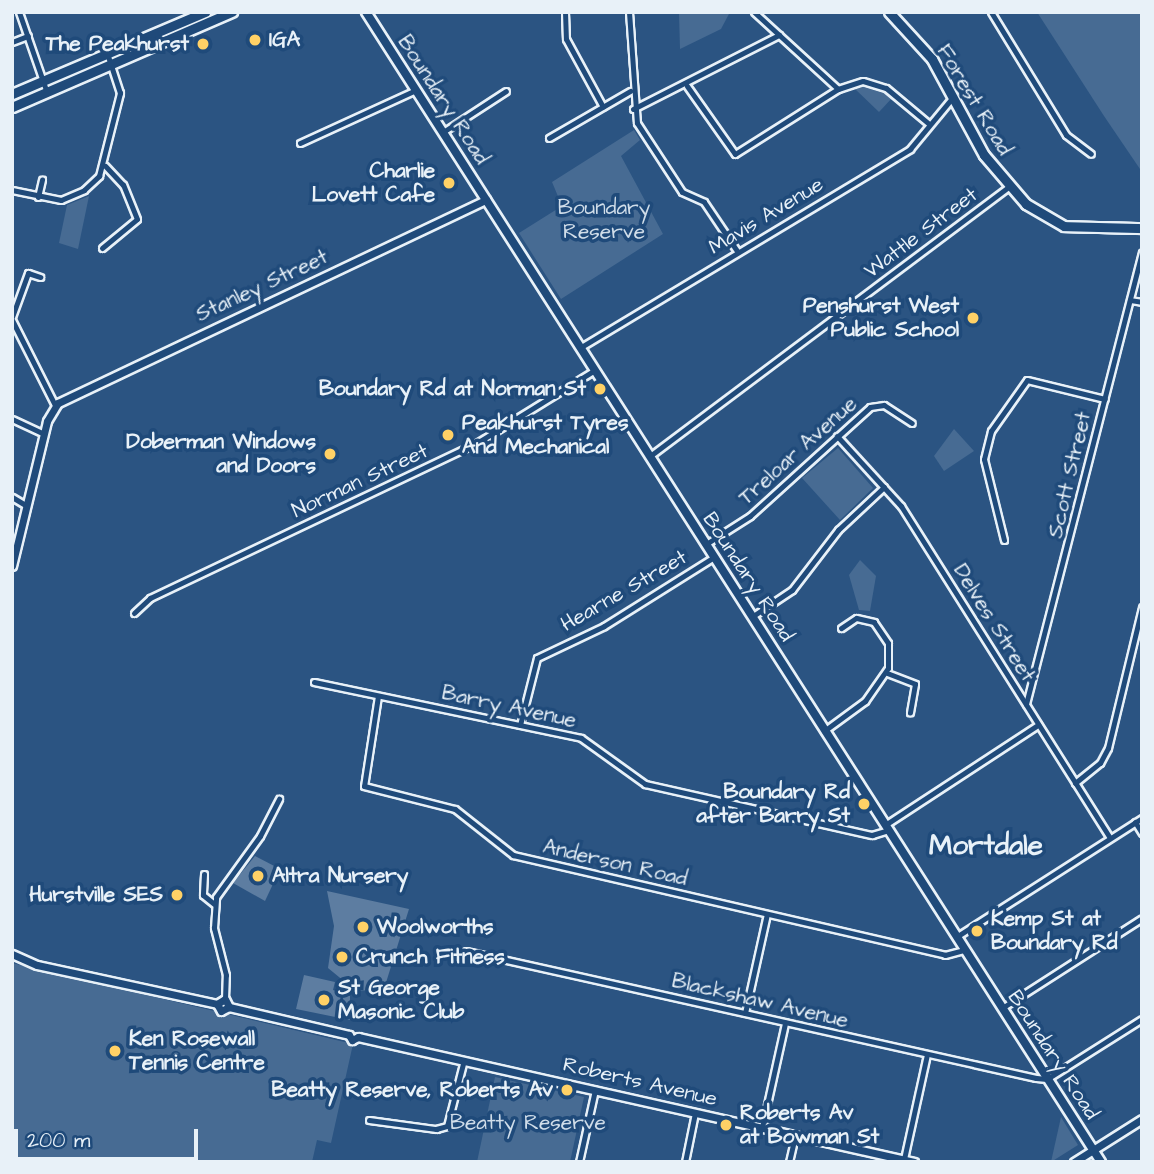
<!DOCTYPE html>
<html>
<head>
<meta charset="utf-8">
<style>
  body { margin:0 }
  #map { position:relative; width:1154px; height:1174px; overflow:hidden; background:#2b5482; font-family:"Architects Daughter",sans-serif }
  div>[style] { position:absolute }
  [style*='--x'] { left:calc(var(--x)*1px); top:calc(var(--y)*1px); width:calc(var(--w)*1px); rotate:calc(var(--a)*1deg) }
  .green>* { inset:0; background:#476b93 }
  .building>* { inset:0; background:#5d7da1 }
  .roads { filter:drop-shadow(2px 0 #e8f1f8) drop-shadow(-2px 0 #e8f1f8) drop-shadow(0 2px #e8f1f8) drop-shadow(0 -2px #e8f1f8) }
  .minor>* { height:5px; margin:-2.5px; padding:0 2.5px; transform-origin:2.5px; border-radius:2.5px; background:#1f4a7a }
  .tertiary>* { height:7px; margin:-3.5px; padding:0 3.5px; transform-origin:3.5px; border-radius:3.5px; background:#1f4a7a }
  .secondary>* { height:8px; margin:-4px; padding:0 4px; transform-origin:4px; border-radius:4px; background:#1f4a7a }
  .primary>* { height:9px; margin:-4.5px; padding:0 4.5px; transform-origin:4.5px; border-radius:4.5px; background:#1f4a7a }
  .dots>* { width:19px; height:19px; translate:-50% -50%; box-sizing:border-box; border:4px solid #1f4a7a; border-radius:50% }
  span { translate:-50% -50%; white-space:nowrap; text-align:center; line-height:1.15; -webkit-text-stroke:7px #1f4a7a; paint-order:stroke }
  .poi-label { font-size:21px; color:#e8f1f8; font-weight:700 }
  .left { translate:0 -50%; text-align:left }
  .right { translate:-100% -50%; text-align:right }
  .street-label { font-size:21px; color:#e8f1f8 }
  .park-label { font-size:21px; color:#d0dde9 }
  .district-label { font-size:28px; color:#e8f1f8; font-weight:700 }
  .frame { position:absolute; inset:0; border:14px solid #e8f1f8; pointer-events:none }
  .scale { position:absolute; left:14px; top:1129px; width:184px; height:32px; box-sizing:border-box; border:4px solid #e8f1f8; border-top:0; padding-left:9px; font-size:21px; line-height:24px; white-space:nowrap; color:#e8f1f8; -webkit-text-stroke:5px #1f4a7a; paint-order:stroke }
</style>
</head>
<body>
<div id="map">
  <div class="green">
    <i style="clip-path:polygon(679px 12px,730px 12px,721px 29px,680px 49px)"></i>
    <i style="clip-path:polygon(1037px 12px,1142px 12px,1142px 172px,1104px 116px)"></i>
    <i style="clip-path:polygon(864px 85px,884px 90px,893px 97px,879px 112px,854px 88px)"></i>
    <i style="clip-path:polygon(634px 130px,640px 140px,621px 156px,663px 234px,561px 299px,519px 233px,562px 206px,552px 182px)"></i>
    <i style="clip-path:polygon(89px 196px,78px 249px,59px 243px,67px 205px)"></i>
    <i style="clip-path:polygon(954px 429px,974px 451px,944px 471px,934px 456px)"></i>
    <i style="clip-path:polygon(838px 448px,873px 488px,840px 520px,802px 478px)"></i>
    <i style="clip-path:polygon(860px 560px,876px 576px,870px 611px,859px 610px,849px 575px)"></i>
    <i style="clip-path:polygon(12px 963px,353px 1044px,331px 1143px,317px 1140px,312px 1162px,12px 1162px)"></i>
    <i style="clip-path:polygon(495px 1077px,584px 1097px,570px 1162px,477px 1162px)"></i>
    <i style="clip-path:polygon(1061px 1117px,1078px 1145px,1051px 1162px)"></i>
  </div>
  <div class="building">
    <i style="clip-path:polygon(255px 856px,280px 869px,265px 901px,233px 883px)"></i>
    <i style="clip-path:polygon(327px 891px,409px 909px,384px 989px,356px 991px,328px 968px,334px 926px)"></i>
    <i style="clip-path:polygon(304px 975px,335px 982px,333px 990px,350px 996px,350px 1020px,296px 1009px)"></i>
  </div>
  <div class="roads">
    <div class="minor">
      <i style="--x:19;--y:12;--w:86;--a:70.9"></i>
      <i style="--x:565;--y:12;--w:27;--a:88"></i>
      <i style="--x:566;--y:39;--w:77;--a:61.4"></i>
      <i style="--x:629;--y:12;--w:111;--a:85.9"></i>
      <i style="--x:637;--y:123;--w:82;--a:56.9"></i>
      <i style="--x:682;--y:192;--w:24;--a:24"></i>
      <i style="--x:704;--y:202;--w:59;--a:56"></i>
      <i style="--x:754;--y:12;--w:114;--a:42.5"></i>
      <i style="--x:838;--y:89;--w:26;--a:-18"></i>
      <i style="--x:863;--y:81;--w:24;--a:17"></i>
      <i style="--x:886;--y:88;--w:56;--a:39.9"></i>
      <i style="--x:991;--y:12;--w:144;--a:58.6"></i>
      <i style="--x:1066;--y:135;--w:31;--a:37"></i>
      <i style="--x:12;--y:42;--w:17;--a:-21"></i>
      <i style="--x:687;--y:86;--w:83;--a:54.8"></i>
      <i style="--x:735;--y:154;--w:122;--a:-32.3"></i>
      <i style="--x:633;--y:109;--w:164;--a:-26.9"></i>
      <i style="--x:443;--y:132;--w:75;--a:-33.1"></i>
      <i style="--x:549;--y:138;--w:94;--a:-30.1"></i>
      <i style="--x:300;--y:143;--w:128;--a:-24.6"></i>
      <i style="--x:12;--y:190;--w:50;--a:11.5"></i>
      <i style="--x:61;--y:200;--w:25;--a:-23"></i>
      <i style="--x:84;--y:190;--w:21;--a:-43"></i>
      <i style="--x:99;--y:176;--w:86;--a:-75.8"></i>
      <i style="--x:120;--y:93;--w:38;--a:-108"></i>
      <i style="--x:38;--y:197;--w:18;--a:-77"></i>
      <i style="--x:102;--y:248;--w:45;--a:-39.6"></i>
      <i style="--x:137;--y:219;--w:37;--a:-112"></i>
      <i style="--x:123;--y:185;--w:26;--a:-133"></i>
      <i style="--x:1130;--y:300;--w:12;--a:9"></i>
      <i style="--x:12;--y:317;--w:47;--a:-70"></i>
      <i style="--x:28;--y:273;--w:13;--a:18"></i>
      <i style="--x:12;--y:320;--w:95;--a:63.2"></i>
      <i style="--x:581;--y:347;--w:384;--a:-31"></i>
      <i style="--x:910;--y:149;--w:67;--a:-50.4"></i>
      <i style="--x:12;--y:419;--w:35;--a:25"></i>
      <i style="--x:837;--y:436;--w:95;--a:47.6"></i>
      <i style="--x:901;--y:506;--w:392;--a:57.8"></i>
      <i style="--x:650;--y:456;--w:449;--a:-36.9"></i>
      <i style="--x:12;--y:497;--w:17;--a:31"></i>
      <i style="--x:1004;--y:540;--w:83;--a:-103.9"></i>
      <i style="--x:984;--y:459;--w:29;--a:-76"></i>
      <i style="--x:991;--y:431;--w:62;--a:-54.8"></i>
      <i style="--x:1027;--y:380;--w:80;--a:13.7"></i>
      <i style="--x:706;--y:544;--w:52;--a:-32.5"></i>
      <i style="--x:750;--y:516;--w:162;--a:-42.2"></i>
      <i style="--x:870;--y:407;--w:14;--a:-8"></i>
      <i style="--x:884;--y:405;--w:33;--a:33"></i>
      <i style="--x:134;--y:613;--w:22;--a:-43"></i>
      <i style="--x:150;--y:598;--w:360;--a:-25.4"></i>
      <i style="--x:475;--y:444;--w:141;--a:-31.7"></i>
      <i style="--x:753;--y:616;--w:47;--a:-33.7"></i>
      <i style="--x:792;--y:590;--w:76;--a:-52.5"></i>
      <i style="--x:838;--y:530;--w:63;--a:-43.1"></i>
      <i style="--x:887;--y:673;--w:30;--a:21"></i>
      <i style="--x:915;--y:684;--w:29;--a:100"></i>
      <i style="--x:314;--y:682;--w:273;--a:11.8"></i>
      <i style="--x:581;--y:738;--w:79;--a:35.7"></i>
      <i style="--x:645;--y:784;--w:233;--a:12.7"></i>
      <i style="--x:872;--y:835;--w:17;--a:-17"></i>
      <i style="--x:378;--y:696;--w:91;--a:98.8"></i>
      <i style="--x:364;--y:786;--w:94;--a:14.2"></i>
      <i style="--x:455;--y:809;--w:74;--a:38.4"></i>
      <i style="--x:513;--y:855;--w:443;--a:13"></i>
      <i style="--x:945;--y:955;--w:20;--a:-15"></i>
      <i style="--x:1026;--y:704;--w:466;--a:-75.6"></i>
      <i style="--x:520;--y:725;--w:69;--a:-75.8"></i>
      <i style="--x:537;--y:658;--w:74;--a:-25.5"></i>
      <i style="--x:604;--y:626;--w:130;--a:-32.1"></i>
      <i style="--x:824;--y:731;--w:51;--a:-36.2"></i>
      <i style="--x:865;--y:701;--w:40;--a:-55.1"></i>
      <i style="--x:888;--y:668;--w:25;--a:-90"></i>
      <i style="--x:888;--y:643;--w:25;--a:-124"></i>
      <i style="--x:874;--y:622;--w:18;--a:-167"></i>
      <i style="--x:856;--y:618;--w:18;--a:146"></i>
      <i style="--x:1075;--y:783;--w:32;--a:-39"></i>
      <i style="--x:1100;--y:763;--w:17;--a:-62"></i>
      <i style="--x:1108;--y:748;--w:145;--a:-76.4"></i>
      <i style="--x:1135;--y:822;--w:13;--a:58"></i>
      <i style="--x:885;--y:825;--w:183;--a:-33.2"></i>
      <i style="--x:204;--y:874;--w:21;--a:93"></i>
      <i style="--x:203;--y:895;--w:14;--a:39"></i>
      <i style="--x:956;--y:937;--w:221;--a:-32.6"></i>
      <i style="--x:466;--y:951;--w:584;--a:12.56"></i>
      <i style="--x:1036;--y:1078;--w:11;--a:5"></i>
      <i style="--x:1047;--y:1079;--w:112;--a:-32.3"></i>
      <i style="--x:225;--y:999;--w:24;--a:-88"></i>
      <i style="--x:226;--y:975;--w:49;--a:-104.3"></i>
      <i style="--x:214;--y:928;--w:31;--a:-86"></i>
      <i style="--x:216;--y:897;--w:75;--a:-54.2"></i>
      <i style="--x:260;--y:836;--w:42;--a:-62.8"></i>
      <i style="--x:1002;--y:1008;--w:166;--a:-32.7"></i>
      <i style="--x:745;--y:1013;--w:101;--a:-77.5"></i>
      <i style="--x:369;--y:1120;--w:68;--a:7.7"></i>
      <i style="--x:436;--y:1129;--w:11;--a:-15"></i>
      <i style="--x:447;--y:1126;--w:68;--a:-75.6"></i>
      <i style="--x:762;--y:1127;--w:107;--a:-77.5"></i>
      <i style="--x:904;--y:1159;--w:107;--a:-77.6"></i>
      <i style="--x:579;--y:1162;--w:74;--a:-77.5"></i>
      <i style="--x:685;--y:1162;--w:50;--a:-78.5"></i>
      <i style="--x:789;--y:1162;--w:28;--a:-77"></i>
    </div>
    <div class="tertiary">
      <i style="--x:12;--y:566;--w:149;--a:-76.4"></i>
      <i style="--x:47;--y:421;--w:21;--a:-59"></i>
      <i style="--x:58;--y:403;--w:474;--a:-25.4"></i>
      <i style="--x:12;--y:954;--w:27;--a:24"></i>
      <i style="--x:37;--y:965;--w:184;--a:12.2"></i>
      <i style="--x:217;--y:1004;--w:8;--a:60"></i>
      <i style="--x:221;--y:1011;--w:9;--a:-27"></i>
      <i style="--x:229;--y:1007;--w:123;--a:13.1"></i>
      <i style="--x:349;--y:1035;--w:6;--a:59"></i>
      <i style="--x:352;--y:1040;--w:7;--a:-27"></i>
      <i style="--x:358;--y:1037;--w:570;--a:12.67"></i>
      <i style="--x:217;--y:1004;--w:9;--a:-32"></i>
      <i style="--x:225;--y:999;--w:9;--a:63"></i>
      <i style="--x:1074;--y:1162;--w:80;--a:-32.3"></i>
    </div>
    <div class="secondary">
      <i style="--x:366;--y:12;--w:1365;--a:57.42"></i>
    </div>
    <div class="primary">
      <i style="--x:889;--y:12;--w:64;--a:47.5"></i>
      <i style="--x:932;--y:59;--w:109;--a:61.6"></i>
      <i style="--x:984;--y:155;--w:65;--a:49.4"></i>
      <i style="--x:1026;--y:204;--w:44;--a:30.1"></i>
      <i style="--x:1064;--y:226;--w:78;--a:1.5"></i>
      <i style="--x:12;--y:94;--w:210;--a:-23"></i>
      <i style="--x:12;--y:107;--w:240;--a:-23.4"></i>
    </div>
  </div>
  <div class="dots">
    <i style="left:255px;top:40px;background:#ffd166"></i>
    <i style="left:203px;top:44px;background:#ffd166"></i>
    <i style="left:449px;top:183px;background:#ffd166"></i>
    <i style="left:973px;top:318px;background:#ffd166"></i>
    <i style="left:600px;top:389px;background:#ffd166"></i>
    <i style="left:448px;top:435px;background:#ffd166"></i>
    <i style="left:330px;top:454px;background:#ffd166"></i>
    <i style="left:864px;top:804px;background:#ffd166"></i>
    <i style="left:258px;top:876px;background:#ffd166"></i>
    <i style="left:177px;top:895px;background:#ffd166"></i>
    <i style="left:363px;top:927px;background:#ffd166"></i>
    <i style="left:977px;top:931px;background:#ffd166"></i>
    <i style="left:342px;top:957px;background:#ffd166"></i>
    <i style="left:324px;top:1000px;background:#ffd166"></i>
    <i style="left:115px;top:1051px;background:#ffd166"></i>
    <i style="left:567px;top:1090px;background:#ffd166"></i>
    <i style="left:726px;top:1125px;background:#ffd166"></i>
  </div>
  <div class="poi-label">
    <span class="left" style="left:269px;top:40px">IGA</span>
    <span class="right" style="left:189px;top:44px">The Peakhurst</span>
    <span class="right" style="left:435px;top:183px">Charlie<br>Lovett Cafe</span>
    <span class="right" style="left:959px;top:318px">Penshurst West<br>Public School</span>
    <span class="right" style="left:586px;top:389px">Boundary Rd at Norman St</span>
    <span class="left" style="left:462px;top:435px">Peakhurst Tyres<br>And Mechanical</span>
    <span class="right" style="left:316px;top:454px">Doberman Windows<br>and Doors</span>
    <span class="right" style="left:850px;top:804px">Boundary Rd<br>after Barry St</span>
    <span class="left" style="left:272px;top:876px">Altra Nursery</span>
    <span class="right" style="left:163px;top:895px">Hurstville SES</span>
    <span class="left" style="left:991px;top:931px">Kemp St at<br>Boundary Rd</span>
    <span class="left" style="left:377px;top:927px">Woolworths</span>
    <span class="left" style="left:356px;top:957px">Crunch Fitness</span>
    <span class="left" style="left:338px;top:1000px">St George<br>Masonic Club</span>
    <span class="left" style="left:129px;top:1051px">Ken Rosewall<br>Tennis Centre</span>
    <span class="right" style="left:553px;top:1090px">Beatty Reserve, Roberts Av</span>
    <span class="left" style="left:740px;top:1125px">Roberts Av<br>at Bowman St</span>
  </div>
  <div class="street-label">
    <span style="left:443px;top:100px;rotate:57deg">Boundary Road</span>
    <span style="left:974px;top:100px;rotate:59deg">Forest Road</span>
    <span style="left:766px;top:216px;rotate:-31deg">Mavis Avenue</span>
    <span style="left:921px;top:233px;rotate:-37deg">Wattle Street</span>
    <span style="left:262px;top:286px;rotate:-25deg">Stanley Street</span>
    <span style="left:798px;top:451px;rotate:-42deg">Treloar Avenue</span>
    <span style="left:1070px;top:475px;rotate:-77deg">Scott Street</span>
    <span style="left:360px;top:481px;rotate:-25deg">Norman Street</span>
    <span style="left:748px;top:577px;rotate:57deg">Boundary Road</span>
    <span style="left:624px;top:591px;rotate:-30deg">Hearne Street</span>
    <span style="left:994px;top:623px;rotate:58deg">Delves Street</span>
    <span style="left:509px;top:707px;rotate:12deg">Barry Avenue</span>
    <span style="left:615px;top:863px;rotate:13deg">Anderson Road</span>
    <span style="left:760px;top:1001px;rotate:13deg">Blackshaw Avenue</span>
    <span style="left:1053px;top:1055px;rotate:57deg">Boundary Road</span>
    <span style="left:640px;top:1082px;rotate:13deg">Roberts Avenue</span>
  </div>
  <div class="park-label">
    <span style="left:604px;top:220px">Boundary<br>Reserve</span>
    <span style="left:528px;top:1123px">Beatty Reserve</span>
  </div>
  <div class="district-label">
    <span style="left:986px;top:846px">Mortdale</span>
  </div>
  <div class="frame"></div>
  <div class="scale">200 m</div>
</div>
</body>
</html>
